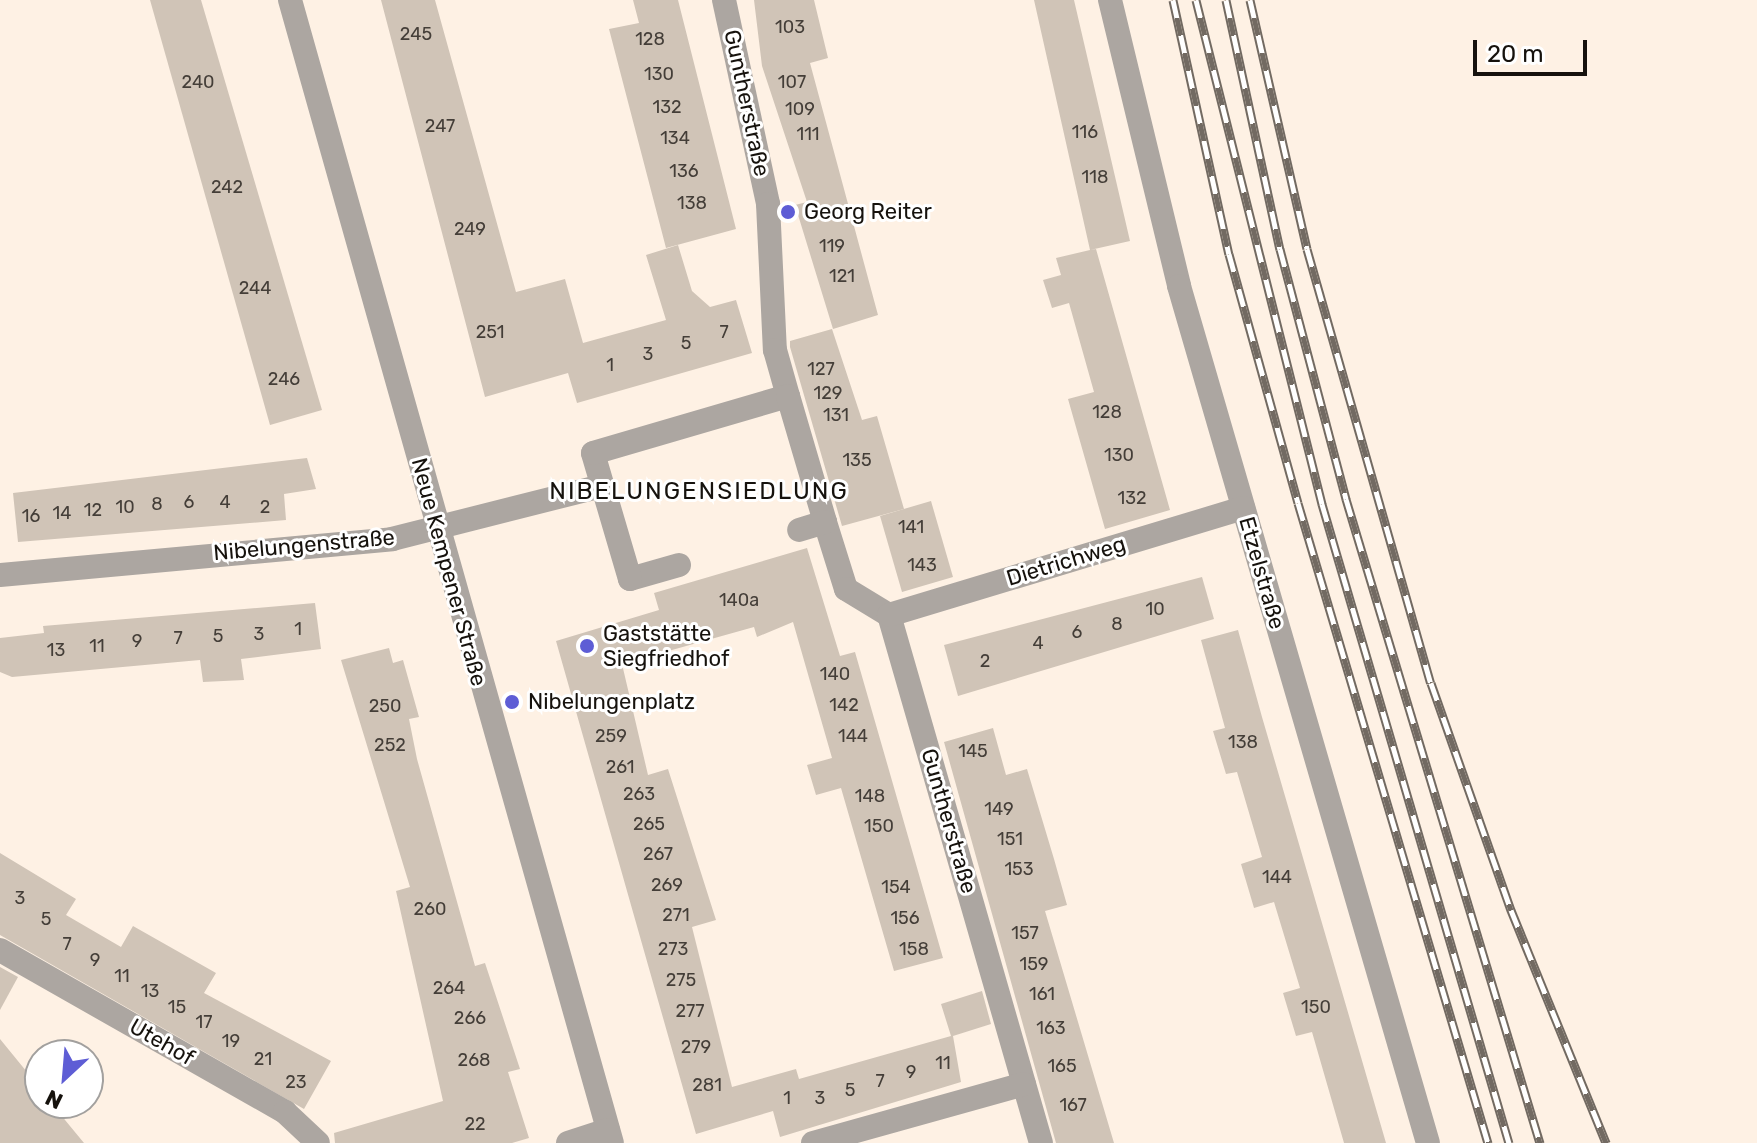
<!DOCTYPE html>
<html>
<head>
<meta charset="utf-8">
<style>
  body { margin:0 }
  #map { position:relative; width:1757px; height:1143px; overflow:hidden; background:#fef1e4; font-family:Rubik,sans-serif }
  div>[style] { position:absolute }
  [style*='--x'] { left:calc(var(--x)*1px); top:calc(var(--y)*1px); width:calc(var(--w)*1px); rotate:calc(var(--a)*1deg) }
  .building>* { inset:0; background:#d0c4b7 }
  .minor>* { height:24px; margin:-12px; padding:0 12px; transform-origin:12px; border-radius:12px; background:#aca6a1 }
  .rail>* { height:9px; margin-top:-4.5px; transform-origin:0; background:repeating-linear-gradient(90deg,#fff 0 18px,#726a62 0 36px); box-sizing:border-box; border-block:2px solid #726a62 }
  .dots>* { width:22px; height:22px; translate:-50% -50%; box-sizing:border-box; border:4px solid #fff; border-radius:50% }
  span { translate:-50% -50%; white-space:nowrap; text-align:center; line-height:1.15; -webkit-text-stroke:6px #fff; paint-order:stroke }
  .number-label { font-size:18px; color:#443e38 }
  .number-label span { -webkit-text-stroke-width:0 }
  .street-label { font-size:22px; color:#16120d }
  .poi-label { font-size:22px; color:#16120d }
  .left { translate:0 -50%; text-align:left }
  .neighbourhood-label { font-size:24px; color:#16120d; letter-spacing:2px }
  .north { position:absolute; left:24px; top:1039px; width:80px; height:80px; box-sizing:border-box; background:#fff; border:2px solid #a2a09e; border-radius:50%; rotate:206deg; font-size:22px; font-weight:700; line-height:32px; text-align:center; color:#16120d }
  .north::after { content:''; display:block; margin:auto; width:28px; height:36px; background:#5e5dd5; clip-path:polygon(50% 0,100% 100%,50% 72%,0 100%) }
  .scale { position:absolute; left:1473px; top:40px; width:114px; height:36px; box-sizing:border-box; border:4px solid #16120d; border-top:0; padding-left:10px; font-size:24px; line-height:28px; white-space:nowrap; color:#16120d; -webkit-text-stroke:6px #fff; paint-order:stroke }
</style>
</head>
<body>
<div id="map">
  <div class="building">
    <i style="clip-path:polygon(150px 0,201px 0,322px 410px,270px 425px)"></i>
    <i style="clip-path:polygon(381px 0,435px 0,516px 292px,565px 279px,583px 343px,666px 320px,646px 255px,678px 245px,692px 291px,710px 307px,736px 300px,752px 353px,577px 403px,568px 373px,485px 397px)"></i>
    <i style="clip-path:polygon(633px 0,678px 0,736px 229px,666px 248px,609px 29px,639px 23px)"></i>
    <i style="clip-path:polygon(754px 0,814px 0,828px 58px,810px 63px,878px 315px,833px 329px,795px 205px,807px 202px,762px 66px)"></i>
    <i style="clip-path:polygon(1034px 0,1074px 0,1130px 241px,1090px 250px,1096px 249px,1170px 510px,1105px 529px,1068px 399px,1094px 392px,1069px 303px,1052px 308px,1043px 280px,1061px 275px,1056px 258px,1090px 250px)"></i>
    <i style="clip-path:polygon(832px 329px,862px 420px,877px 416px,904px 509px,842px 526px,790px 347px,790px 341px)"></i>
    <i style="clip-path:polygon(307px 458px,316px 489px,284px 494px,286px 520px,18px 542px,13px 493px)"></i>
    <i style="clip-path:polygon(931px 501px,953px 577px,902px 592px,880px 516px)"></i>
    <i style="clip-path:polygon(807px 548px,840px 656px,855px 652px,943px 958px,894px 971px,841px 788px,816px 795px,807px 765px,832px 758px,793px 622px,757px 637px,754px 627px,622px 664px,648px 775px,668px 769px,716px 920px,692px 927px,732px 1087px,796px 1069px,799px 1079px,951px 1036px,941px 1004px,982px 991px,991px 1024px,953px 1036px,961px 1082px,780px 1137px,773px 1111px,696px 1134px,556px 641px,659px 610px,654px 593px)"></i>
    <i style="clip-path:polygon(1202px 577px,1214px 619px,958px 696px,944px 645px)"></i>
    <i style="clip-path:polygon(315px 603px,321px 649px,241px 659px,244px 680px,203px 682px,200px 660px,12px 677px,0 672px,0 638px,44px 633px,43px 626px)"></i>
    <i style="clip-path:polygon(1238px 630px,1262px 717px,1386px 1143px,1344px 1143px,1312px 1032px,1296px 1036px,1283px 993px,1300px 988px,1274px 902px,1254px 908px,1241px 864px,1262px 857px,1237px 772px,1226px 774px,1213px 731px,1225px 728px,1201px 640px)"></i>
    <i style="clip-path:polygon(389px 648px,393px 663px,403px 660px,419px 717px,409px 719px,417px 759px,475px 966px,485px 963px,520px 1069px,508px 1072px,529px 1138px,512px 1143px,335px 1143px,334px 1133px,443px 1101px,396px 891px,410px 887px,341px 660px)"></i>
    <i style="clip-path:polygon(993px 728px,1006px 775px,1027px 769px,1054px 859px,1067px 905px,1045px 911px,1114px 1143px,1056px 1143px,944px 742px)"></i>
    <i style="clip-path:polygon(0 853px,76px 899px,66px 915px,121px 947px,133px 926px,216px 973px,204px 993px,331px 1061px,304px 1109px,0 935px)"></i>
    <i style="clip-path:polygon(0 967px,18px 977px,0 1010px)"></i>
    <i style="clip-path:polygon(0 1039px,40px 1088px,40px 1103px,51px 1103px,84px 1143px,0 1143px)"></i>
  </div>
  <div class="minor">
    <i style="--x:290;--y:0;--w:1187;--a:74.27"></i>
    <i style="--x:724;--y:0;--w:209;--a:77.8"></i>
    <i style="--x:768;--y:204;--w:146;--a:87.3"></i>
    <i style="--x:775;--y:350;--w:48;--a:74.2"></i>
    <i style="--x:1110;--y:0;--w:294;--a:76.4"></i>
    <i style="--x:1179;--y:286;--w:892;--a:73.8"></i>
    <i style="--x:825;--y:522;--w:70;--a:72.6"></i>
    <i style="--x:846;--y:589;--w:50;--a:31.2"></i>
    <i style="--x:889;--y:615;--w:549;--a:73.94"></i>
    <i style="--x:679;--y:565;--w:51;--a:164.1"></i>
    <i style="--x:630;--y:579;--w:131;--a:-106.4"></i>
    <i style="--x:593;--y:453;--w:203;--a:-16.3"></i>
    <i style="--x:788;--y:396;--w:131;--a:73.6"></i>
    <i style="--x:825;--y:522;--w:27;--a:163"></i>
    <i style="--x:0;--y:575;--w:394;--a:-5.2"></i>
    <i style="--x:392;--y:539;--w:217;--a:-14.2"></i>
    <i style="--x:889;--y:615;--w:370;--a:-16.8"></i>
    <i style="--x:0;--y:950;--w:328;--a:29.6"></i>
    <i style="--x:285;--y:1112;--w:45;--a:43.2"></i>
    <i style="--x:568;--y:1143;--w:42;--a:-18"></i>
    <i style="--x:813;--y:1143;--w:219;--a:-15.6"></i>
  </div>
  <div class="rail">
    <i style="--x:1173;--y:0;--w:260;--a:77.6"></i>
    <i style="--x:1229;--y:254;--w:258;--a:74.5"></i>
    <i style="--x:1298;--y:503;--w:668;--a:73.47"></i>
    <i style="--x:1196;--y:0;--w:520;--a:75.96"></i>
    <i style="--x:1322;--y:504;--w:666;--a:73.69"></i>
    <i style="--x:1226;--y:0;--w:255;--a:77.8"></i>
    <i style="--x:1280;--y:249;--w:259;--a:75.2"></i>
    <i style="--x:1346;--y:499;--w:673;--a:73.24"></i>
    <i style="--x:1250;--y:0;--w:255;--a:77.1"></i>
    <i style="--x:1307;--y:249;--w:451;--a:74.1"></i>
    <i style="--x:1431;--y:683;--w:241;--a:70.6"></i>
    <i style="--x:1511;--y:910;--w:252;--a:67.8"></i>
  </div>
  <div class="dots">
    <i style="left:788px;top:212px;background:#5e5dd5"></i>
    <i style="left:587px;top:646px;background:#5e5dd5"></i>
    <i style="left:512px;top:702px;background:#5e5dd5"></i>
  </div>
  <div class="number-label">
    <span style="left:790px;top:27px">103</span>
    <span style="left:416px;top:34px">245</span>
    <span style="left:650px;top:39px">128</span>
    <span style="left:659px;top:74px">130</span>
    <span style="left:198px;top:82px">240</span>
    <span style="left:792px;top:82px">107</span>
    <span style="left:667px;top:107px">132</span>
    <span style="left:800px;top:109px">109</span>
    <span style="left:440px;top:126px">247</span>
    <span style="left:1085px;top:132px">116</span>
    <span style="left:808px;top:134px">111</span>
    <span style="left:675px;top:138px">134</span>
    <span style="left:684px;top:171px">136</span>
    <span style="left:1095px;top:177px">118</span>
    <span style="left:227px;top:187px">242</span>
    <span style="left:692px;top:203px">138</span>
    <span style="left:470px;top:229px">249</span>
    <span style="left:832px;top:246px">119</span>
    <span style="left:842px;top:276px">121</span>
    <span style="left:255px;top:288px">244</span>
    <span style="left:490px;top:332px">251</span>
    <span style="left:724px;top:332px">7</span>
    <span style="left:686px;top:343px">5</span>
    <span style="left:648px;top:354px">3</span>
    <span style="left:610px;top:365px">1</span>
    <span style="left:821px;top:369px">127</span>
    <span style="left:284px;top:379px">246</span>
    <span style="left:828px;top:393px">129</span>
    <span style="left:1107px;top:412px">128</span>
    <span style="left:836px;top:415px">131</span>
    <span style="left:1119px;top:455px">130</span>
    <span style="left:857px;top:460px">135</span>
    <span style="left:1132px;top:498px">132</span>
    <span style="left:189px;top:502px">6</span>
    <span style="left:225px;top:502px">4</span>
    <span style="left:157px;top:504px">8</span>
    <span style="left:125px;top:507px">10</span>
    <span style="left:265px;top:507px">2</span>
    <span style="left:93px;top:510px">12</span>
    <span style="left:62px;top:513px">14</span>
    <span style="left:31px;top:516px">16</span>
    <span style="left:911px;top:527px">141</span>
    <span style="left:922px;top:565px">143</span>
    <span style="left:739px;top:600px">140a</span>
    <span style="left:1155px;top:609px">10</span>
    <span style="left:1117px;top:624px">8</span>
    <span style="left:298px;top:629px">1</span>
    <span style="left:1077px;top:632px">6</span>
    <span style="left:259px;top:634px">3</span>
    <span style="left:218px;top:636px">5</span>
    <span style="left:178px;top:638px">7</span>
    <span style="left:137px;top:641px">9</span>
    <span style="left:1038px;top:643px">4</span>
    <span style="left:97px;top:646px">11</span>
    <span style="left:56px;top:650px">13</span>
    <span style="left:985px;top:661px">2</span>
    <span style="left:835px;top:674px">140</span>
    <span style="left:844px;top:705px">142</span>
    <span style="left:385px;top:706px">250</span>
    <span style="left:611px;top:736px">259</span>
    <span style="left:853px;top:736px">144</span>
    <span style="left:1243px;top:742px">138</span>
    <span style="left:390px;top:745px">252</span>
    <span style="left:973px;top:751px">145</span>
    <span style="left:620px;top:767px">261</span>
    <span style="left:639px;top:794px">263</span>
    <span style="left:870px;top:796px">148</span>
    <span style="left:999px;top:809px">149</span>
    <span style="left:649px;top:824px">265</span>
    <span style="left:879px;top:826px">150</span>
    <span style="left:1010px;top:839px">151</span>
    <span style="left:658px;top:854px">267</span>
    <span style="left:1019px;top:869px">153</span>
    <span style="left:1277px;top:877px">144</span>
    <span style="left:667px;top:885px">269</span>
    <span style="left:896px;top:887px">154</span>
    <span style="left:20px;top:898px">3</span>
    <span style="left:430px;top:909px">260</span>
    <span style="left:676px;top:915px">271</span>
    <span style="left:905px;top:918px">156</span>
    <span style="left:46px;top:919px">5</span>
    <span style="left:1025px;top:933px">157</span>
    <span style="left:67px;top:944px">7</span>
    <span style="left:673px;top:949px">273</span>
    <span style="left:914px;top:949px">158</span>
    <span style="left:95px;top:960px">9</span>
    <span style="left:1034px;top:964px">159</span>
    <span style="left:122px;top:976px">11</span>
    <span style="left:681px;top:980px">275</span>
    <span style="left:449px;top:988px">264</span>
    <span style="left:150px;top:991px">13</span>
    <span style="left:1042px;top:994px">161</span>
    <span style="left:177px;top:1007px">15</span>
    <span style="left:1316px;top:1007px">150</span>
    <span style="left:690px;top:1011px">277</span>
    <span style="left:470px;top:1018px">266</span>
    <span style="left:204px;top:1022px">17</span>
    <span style="left:1051px;top:1028px">163</span>
    <span style="left:231px;top:1041px">19</span>
    <span style="left:696px;top:1047px">279</span>
    <span style="left:263px;top:1059px">21</span>
    <span style="left:474px;top:1060px">268</span>
    <span style="left:943px;top:1063px">11</span>
    <span style="left:1062px;top:1066px">165</span>
    <span style="left:911px;top:1072px">9</span>
    <span style="left:880px;top:1081px">7</span>
    <span style="left:296px;top:1082px">23</span>
    <span style="left:707px;top:1085px">281</span>
    <span style="left:850px;top:1090px">5</span>
    <span style="left:787px;top:1098px">1</span>
    <span style="left:820px;top:1098px">3</span>
    <span style="left:1073px;top:1105px">167</span>
    <span style="left:475px;top:1124px">22</span>
  </div>
  <div class="street-label">
    <span style="left:747px;top:103px;rotate:78deg">Guntherstraße</span>
    <span style="left:304px;top:545px;rotate:-5deg">Nibelungenstraße</span>
    <span style="left:1066px;top:561px;rotate:-17deg">Dietrichweg</span>
    <span style="left:449px;top:572px;rotate:75deg">Neue Kempener Straße</span>
    <span style="left:1262px;top:573px;rotate:74deg">Etzelstraße</span>
    <span style="left:949px;top:821px;rotate:74deg">Guntherstraße</span>
    <span style="left:162px;top:1042px;rotate:30deg">Utehof</span>
  </div>
  <div class="poi-label">
    <span class="left" style="left:804px;top:212px">Georg Reiter</span>
    <span class="left" style="left:603px;top:646px">Gaststätte<br>Siegfriedhof</span>
    <span class="left" style="left:528px;top:702px">Nibelungenplatz</span>
  </div>
  <div class="neighbourhood-label">
    <span style="left:699px;top:492px">NIBELUNGENSIEDLUNG</span>
  </div>
  <div class="north">N</div>
  <div class="scale">20 m</div>
</div>
</body>
</html>
